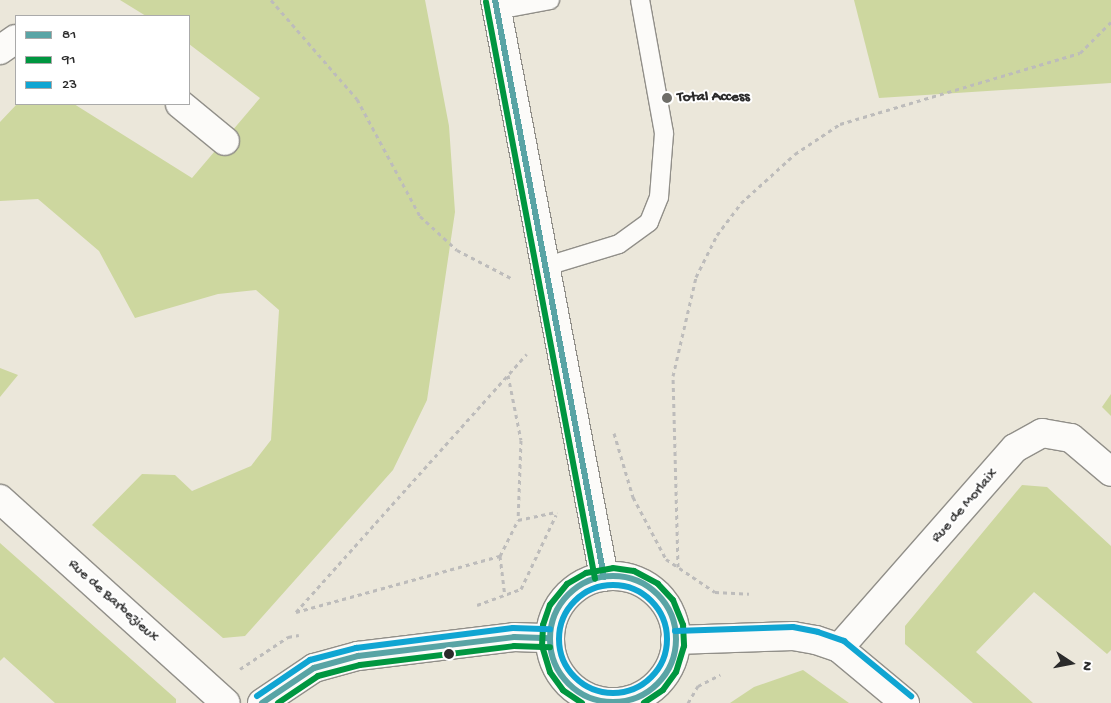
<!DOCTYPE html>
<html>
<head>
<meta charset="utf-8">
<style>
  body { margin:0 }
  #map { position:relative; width:1111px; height:703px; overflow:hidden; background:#ebe7da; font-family:"Gochi Hand",sans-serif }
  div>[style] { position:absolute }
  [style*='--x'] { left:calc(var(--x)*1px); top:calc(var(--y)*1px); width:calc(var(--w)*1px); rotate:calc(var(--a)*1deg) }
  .green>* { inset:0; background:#cdd79f }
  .path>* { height:3px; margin-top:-1.5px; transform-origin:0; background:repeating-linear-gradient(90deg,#bdbcbb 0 4px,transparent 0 8px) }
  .roads { filter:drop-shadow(1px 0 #918f89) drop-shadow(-1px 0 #918f89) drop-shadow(0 1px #918f89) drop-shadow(0 -1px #918f89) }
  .lane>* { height:18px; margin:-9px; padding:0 9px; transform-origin:9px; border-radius:9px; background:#fcfbf9 }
  .street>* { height:28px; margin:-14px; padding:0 14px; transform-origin:14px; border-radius:14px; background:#fcfbf9 }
  .primary>* { height:28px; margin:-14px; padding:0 14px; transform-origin:14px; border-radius:14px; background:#fcfbf9 }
  .primary>.ring { margin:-14px; padding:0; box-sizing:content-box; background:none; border:28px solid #fcfbf9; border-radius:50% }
  .bus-1>* { height:6px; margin:-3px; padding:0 3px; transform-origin:3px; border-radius:3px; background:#59a4a5 }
  .bus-1>.ring { margin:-3px; padding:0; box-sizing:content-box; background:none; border:6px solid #59a4a5; border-radius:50% }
  .bus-2>* { height:6px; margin:-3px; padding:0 3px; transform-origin:3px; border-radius:3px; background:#009640 }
  .bus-3>* { height:6px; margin:-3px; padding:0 3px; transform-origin:3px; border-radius:3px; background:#10a5d2 }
  .bus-3>.ring { margin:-3px; padding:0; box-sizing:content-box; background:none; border:6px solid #10a5d2; border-radius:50% }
  .dots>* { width:14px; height:14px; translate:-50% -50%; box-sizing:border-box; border:2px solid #fff; border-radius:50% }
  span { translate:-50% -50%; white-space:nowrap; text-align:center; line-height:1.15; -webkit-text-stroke:4px #fff; paint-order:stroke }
  .poi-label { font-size:15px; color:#2b2b2b; font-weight:700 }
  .left { translate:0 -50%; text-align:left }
  .street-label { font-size:15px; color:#2b2b2b }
  .legend { position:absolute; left:15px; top:15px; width:175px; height:90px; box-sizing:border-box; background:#fff; border:1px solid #aaa; margin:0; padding:6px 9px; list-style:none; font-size:15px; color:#2b2b2b }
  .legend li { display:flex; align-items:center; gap:10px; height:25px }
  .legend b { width:25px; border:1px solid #aaa }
  .north { position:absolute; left:1046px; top:638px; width:50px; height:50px; -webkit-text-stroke:4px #fff; paint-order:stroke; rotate:101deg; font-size:14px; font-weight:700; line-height:20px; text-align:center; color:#2b2b2b }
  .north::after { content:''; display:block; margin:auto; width:18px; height:22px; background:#2b2b2b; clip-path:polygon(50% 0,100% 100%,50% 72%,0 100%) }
</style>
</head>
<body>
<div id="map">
  <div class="green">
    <i style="clip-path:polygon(120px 0,425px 0,449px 126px,455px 212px,427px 400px,393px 470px,245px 636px,223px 638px,92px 525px,142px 474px,175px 475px,192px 491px,251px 466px,271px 440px,279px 310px,256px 290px,218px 294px,135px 318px,99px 251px,38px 199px,0 201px,0 122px,17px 104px,74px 104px,192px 178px,260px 98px,189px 44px,189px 16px,146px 16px)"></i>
    <i style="clip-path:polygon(854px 0,1111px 0,1111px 83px,879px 98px)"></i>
    <i style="clip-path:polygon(0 368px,18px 375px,0 397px)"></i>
    <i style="clip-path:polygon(1111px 394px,1111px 416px,1102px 407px)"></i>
    <i style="clip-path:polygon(1022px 485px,1047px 487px,1111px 546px,1111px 650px,1107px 654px,1034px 592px,976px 652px,1033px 703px,973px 703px,905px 644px,905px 626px)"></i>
    <i style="clip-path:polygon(0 543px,176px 699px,176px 703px,55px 703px,4px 657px,0 661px)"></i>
    <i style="clip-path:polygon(803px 670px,849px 703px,730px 703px,754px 687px)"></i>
  </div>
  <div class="path">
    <i style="--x:271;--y:0;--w:131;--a:49"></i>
    <i style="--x:357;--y:99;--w:133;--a:61.7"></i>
    <i style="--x:420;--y:216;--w:50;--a:42.6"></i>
    <i style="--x:457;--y:250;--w:63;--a:27.4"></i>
    <i style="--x:508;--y:375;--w:66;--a:78.7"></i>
    <i style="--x:521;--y:440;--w:80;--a:92.1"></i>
    <i style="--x:614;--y:433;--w:67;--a:73.5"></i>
    <i style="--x:633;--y:497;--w:70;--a:62"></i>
    <i style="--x:666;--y:559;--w:59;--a:34"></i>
    <i style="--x:715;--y:592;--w:34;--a:3"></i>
    <i style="--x:500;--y:556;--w:39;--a:83"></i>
    <i style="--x:678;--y:567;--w:191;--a:-91.5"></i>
    <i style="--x:673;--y:376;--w:102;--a:-76.9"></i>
    <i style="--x:696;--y:277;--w:47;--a:-63.4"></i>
    <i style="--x:717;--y:235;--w:40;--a:-53"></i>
    <i style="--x:741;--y:203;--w:73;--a:-42.2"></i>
    <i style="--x:795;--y:154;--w:54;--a:-33.7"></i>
    <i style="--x:840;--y:124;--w:250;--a:-16.5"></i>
    <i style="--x:1080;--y:53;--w:44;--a:-45"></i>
    <i style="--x:477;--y:605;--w:47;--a:-20"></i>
    <i style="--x:521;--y:589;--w:82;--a:-64.7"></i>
    <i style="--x:296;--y:612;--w:346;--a:-48.2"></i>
    <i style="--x:296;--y:612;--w:212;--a:-15.4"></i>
    <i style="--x:500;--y:556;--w:40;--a:-63.4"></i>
    <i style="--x:518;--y:520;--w:40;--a:-12"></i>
    <i style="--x:240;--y:669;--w:58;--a:-33.7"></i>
    <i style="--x:288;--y:637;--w:11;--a:-10"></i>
    <i style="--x:688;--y:703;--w:20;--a:-60"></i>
    <i style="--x:698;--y:686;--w:25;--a:-27"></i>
  </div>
  <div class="roads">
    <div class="lane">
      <i style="--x:497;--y:10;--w:54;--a:-10.7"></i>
      <i style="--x:547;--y:266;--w:75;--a:-17"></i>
      <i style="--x:619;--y:244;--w:37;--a:-36"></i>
      <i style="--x:649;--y:222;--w:27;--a:-68"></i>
      <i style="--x:659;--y:197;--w:64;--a:-85.5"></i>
      <i style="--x:664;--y:133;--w:135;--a:-100.2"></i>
    </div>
    <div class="street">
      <i style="--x:0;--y:50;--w:19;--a:-35"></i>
      <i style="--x:180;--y:104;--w:58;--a:39.4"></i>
      <i style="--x:0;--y:499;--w:304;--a:42.1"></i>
      <i style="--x:675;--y:640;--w:118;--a:-1.9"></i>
      <i style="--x:793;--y:636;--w:23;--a:10"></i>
      <i style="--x:816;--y:640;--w:24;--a:19"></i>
      <i style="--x:839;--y:648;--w:86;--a:39.8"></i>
      <i style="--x:839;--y:648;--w:266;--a:-48.7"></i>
      <i style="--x:1015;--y:448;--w:31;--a:-29"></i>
      <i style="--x:1042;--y:433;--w:29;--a:10"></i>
      <i style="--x:1071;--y:438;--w:52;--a:40.4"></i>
      <i style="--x:262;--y:703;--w:63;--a:-33.9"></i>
      <i style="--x:314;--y:668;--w:46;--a:-15.3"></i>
      <i style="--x:358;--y:656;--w:157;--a:-6.9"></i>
      <i style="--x:514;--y:637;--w:36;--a:2"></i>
    </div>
    <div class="primary">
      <i style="--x:495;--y:0;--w:587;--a:79.3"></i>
      <i class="ring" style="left:550px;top:576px;width:98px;height:98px"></i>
    </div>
  </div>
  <div class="bus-1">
    <i style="--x:495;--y:0;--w:587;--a:79.3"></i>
    <i class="ring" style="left:550px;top:576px;width:120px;height:120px"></i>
    <i style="--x:262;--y:703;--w:63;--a:-33.9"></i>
    <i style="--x:314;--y:668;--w:46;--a:-15.3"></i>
    <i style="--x:358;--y:656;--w:157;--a:-6.9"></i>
    <i style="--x:514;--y:637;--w:36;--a:2"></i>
  </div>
  <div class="bus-2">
    <i style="--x:486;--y:2;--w:587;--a:79.3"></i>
    <i style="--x:278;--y:703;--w:48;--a:-34"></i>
    <i style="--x:318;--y:676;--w:43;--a:-14.7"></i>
    <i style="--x:360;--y:665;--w:155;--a:-7"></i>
    <i style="--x:514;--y:646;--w:36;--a:2"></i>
    <i style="--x:582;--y:703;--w:23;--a:-146"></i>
    <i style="--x:563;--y:690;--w:22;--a:-126"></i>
    <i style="--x:550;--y:672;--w:27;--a:-107"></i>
    <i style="--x:542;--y:646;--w:21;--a:-87"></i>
    <i style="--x:543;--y:625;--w:21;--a:-71"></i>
    <i style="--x:550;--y:605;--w:27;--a:-51"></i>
    <i style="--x:567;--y:584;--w:22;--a:-30"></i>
    <i style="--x:586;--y:573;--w:27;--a:-10"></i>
    <i style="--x:613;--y:568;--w:21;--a:8"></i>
    <i style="--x:634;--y:571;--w:27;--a:28"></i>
    <i style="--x:658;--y:584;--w:22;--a:47"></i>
    <i style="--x:673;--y:600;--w:27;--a:68"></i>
    <i style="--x:683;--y:625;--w:21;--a:87"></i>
    <i style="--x:684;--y:646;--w:27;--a:107"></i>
    <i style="--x:676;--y:672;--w:22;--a:126"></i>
    <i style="--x:663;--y:690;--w:23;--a:146"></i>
  </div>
  <div class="bus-3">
    <i class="ring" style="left:559px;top:585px;width:102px;height:102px"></i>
    <i style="--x:675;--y:631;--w:118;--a:-1.9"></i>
    <i style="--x:793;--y:627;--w:25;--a:11"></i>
    <i style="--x:818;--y:632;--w:28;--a:19"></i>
    <i style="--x:844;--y:641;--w:87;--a:39.4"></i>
    <i style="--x:257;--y:696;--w:64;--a:-34.2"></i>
    <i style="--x:310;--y:660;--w:48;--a:-14.6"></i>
    <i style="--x:356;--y:648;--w:158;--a:-7.3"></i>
    <i style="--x:513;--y:628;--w:37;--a:2"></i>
  </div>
  <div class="dots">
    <i style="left:667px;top:98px;background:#6e6d68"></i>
    <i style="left:449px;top:654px;background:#2b2b2b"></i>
  </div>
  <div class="poi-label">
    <span class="left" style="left:677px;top:98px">Total Access</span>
  </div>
  <div class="street-label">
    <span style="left:965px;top:506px;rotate:-49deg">Rue de Morlaix</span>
    <span style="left:113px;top:601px;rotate:42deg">Rue de Barbezieux</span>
  </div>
  <ul class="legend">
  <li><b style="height:6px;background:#59a4a5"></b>81</li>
  <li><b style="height:6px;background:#009640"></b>91</li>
  <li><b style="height:6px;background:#10a5d2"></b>23</li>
  </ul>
  <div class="north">N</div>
</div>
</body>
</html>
